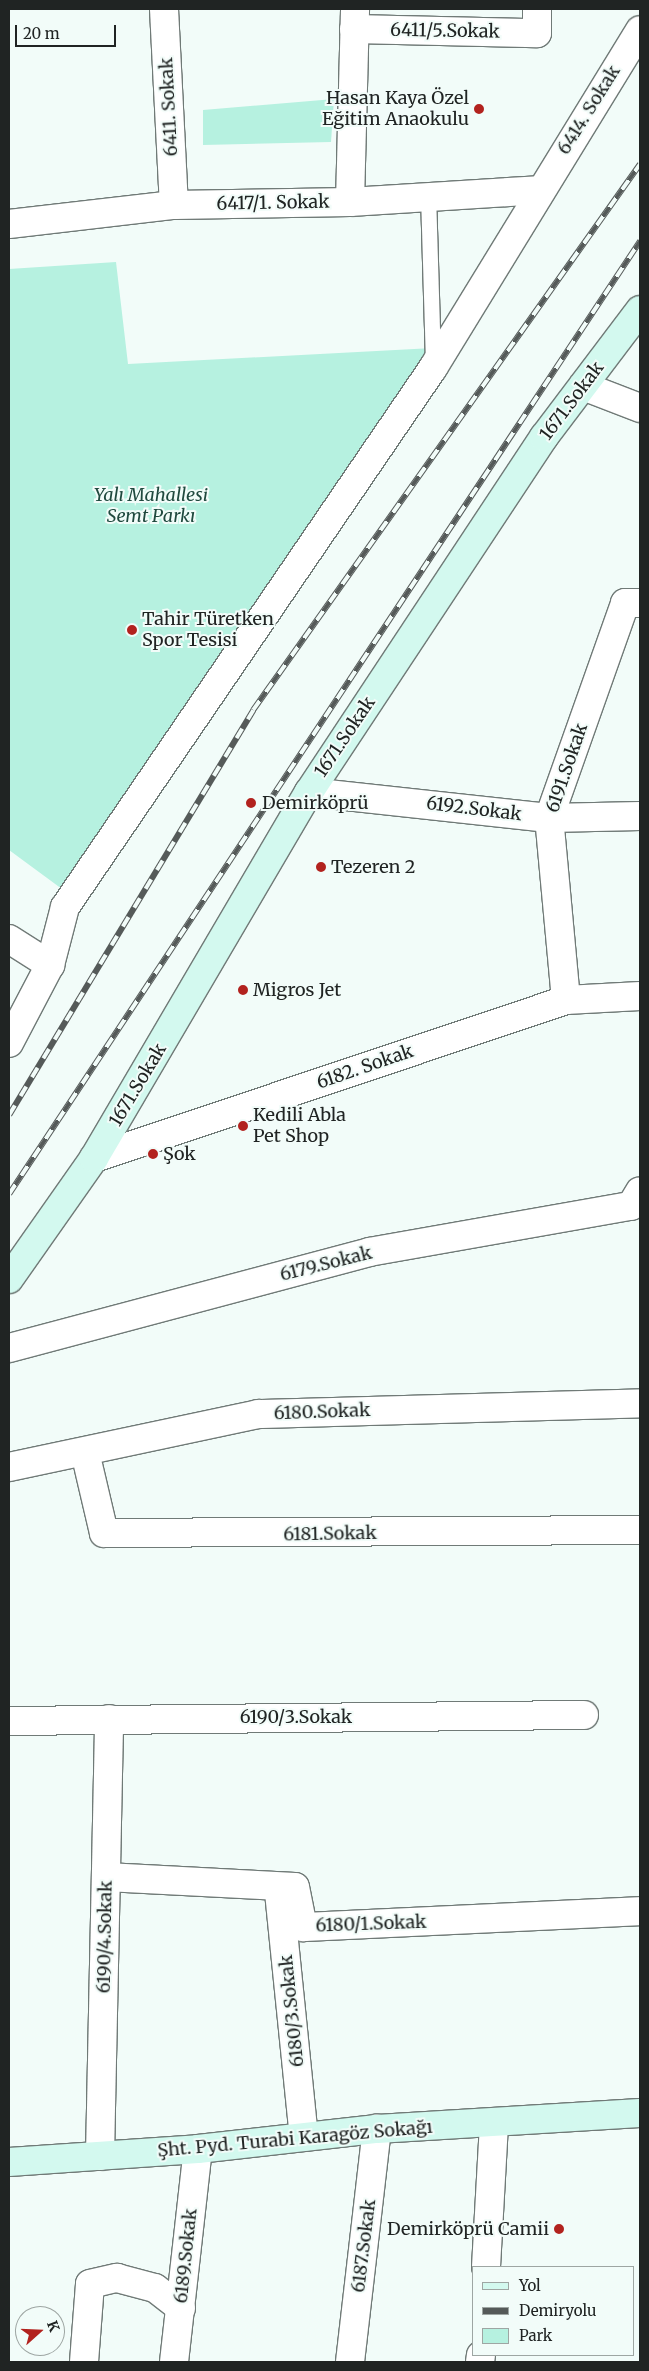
<!DOCTYPE html>
<html>
<head>
<meta charset="utf-8">
<style>
  body { margin:0 }
  #map { position:relative; width:649px; height:2371px; overflow:hidden; background:#f2fcf9; font-family:Merriweather,serif }
  div>[style] { position:absolute }
  [style*='--x'] { left:calc(var(--x)*1px); top:calc(var(--y)*1px); width:calc(var(--w)*1px); rotate:calc(var(--a)*1deg) }
  .green>* { inset:0; background:#b6f1e0 }
  .roads { filter:drop-shadow(1px 0 #707a77) drop-shadow(-1px 0 #707a77) drop-shadow(0 1px #707a77) drop-shadow(0 -1px #707a77) }
  .lane>* { height:15px; margin:-7.5px; padding:0 7.5px; transform-origin:7.5px; border-radius:7.5px; background:#fff }
  .street>* { height:28px; margin:-14px; padding:0 14px; transform-origin:14px; border-radius:14px; background:#fff }
  .secondary>* { height:28px; margin:-14px; padding:0 14px; transform-origin:14px; border-radius:14px; background:#d3f9ef }
  .rail>* { height:5.5px; margin-top:-2.75px; transform-origin:0; background:repeating-linear-gradient(90deg,#f2fcf9 0 11px,#555a59 0 22px); box-sizing:border-box; border-block:1px solid #555a59 }
  .dots>* { width:14px; height:14px; translate:-50% -50%; box-sizing:border-box; border:2px solid #f2fcf9; border-radius:50% }
  span { translate:-50% -50%; white-space:nowrap; text-align:center; line-height:1.15; -webkit-text-stroke:4px #f2fcf9; paint-order:stroke }
  .street-label { font-size:18px; color:#202423 }
  .poi-label { font-size:18px; color:#202423 }
  .right { translate:-100% -50%; text-align:right }
  .left { translate:0 -50%; text-align:left }
  .park-label { font-size:18px; color:#1f493e; font-style:italic }
  .frame { position:absolute; inset:0; border:10px solid #202423; pointer-events:none }
  .legend { position:absolute; left:472px; top:2266px; width:162px; height:90px; box-sizing:border-box; background:#f2fcf9; border:1px solid #9ea6a3; margin:0; padding:6px 9px; list-style:none; font-size:15px; color:#202423 }
  .legend li { display:flex; align-items:center; gap:10px; height:25px }
  .legend b { width:25px; border:1px solid #9ea6a3 }
  .north { position:absolute; left:15px; top:2306px; width:50px; height:50px; box-sizing:border-box; background:#f2fcf9; border:1px solid #9ea6a3; border-radius:50%; rotate:70deg; font-size:14px; font-weight:700; line-height:20px; text-align:center; color:#202423 }
  .north::after { content:''; display:block; margin:auto; width:18px; height:22px; background:#b2221e; clip-path:polygon(50% 0,100% 100%,50% 72%,0 100%) }
  .scale { position:absolute; left:15px; top:25px; width:101px; height:22px; box-sizing:border-box; border:2px solid #202423; border-top:0; padding-left:6px; font-size:15px; line-height:18px; white-space:nowrap; color:#202423; -webkit-text-stroke:4px #f2fcf9; paint-order:stroke }
</style>
</head>
<body>
<div id="map">
  <div class="green">
    <i style="clip-path:polygon(334px 99px,331px 142px,203px 145px,203px 110px)"></i>
    <i style="clip-path:polygon(116px 262px,128px 364px,433px 348px,62px 889px,9px 850px,9px 269px)"></i>
  </div>
  <div class="roads">
    <div class="lane">
      <i style="--x:428;--y:194;--w:168;--a:88.3"></i>
    </div>
    <div class="street">
      <i style="--x:164;--y:9;--w:196;--a:87.1"></i>
      <i style="--x:354;--y:29;--w:183;--a:1.3"></i>
      <i style="--x:537;--y:33;--w:24;--a:-90"></i>
      <i style="--x:350;--y:202;--w:193;--a:-88.5"></i>
      <i style="--x:9;--y:224;--w:166;--a:-6.6"></i>
      <i style="--x:174;--y:205;--w:176;--a:-1"></i>
      <i style="--x:350;--y:202;--w:189;--a:-3.6"></i>
      <i style="--x:583;--y:386;--w:61;--a:21.1"></i>
      <i style="--x:309;--y:792;--w:241;--a:6.2"></i>
      <i style="--x:549;--y:818;--w:91;--a:-1.3"></i>
      <i style="--x:9;--y:939;--w:49;--a:32.4"></i>
      <i style="--x:566;--y:1000;--w:183;--a:-95.3"></i>
      <i style="--x:549;--y:818;--w:228;--a:-70.5"></i>
      <i style="--x:625;--y:603;--w:15;--a:0"></i>
      <i style="--x:9;--y:1043;--w:88;--a:-62.3"></i>
      <i style="--x:50;--y:965;--w:60;--a:-75.5"></i>
      <i style="--x:65;--y:907;--w:653;--a:-55.68"></i>
      <i style="--x:433;--y:368;--w:396;--a:-58.5"></i>
      <i style="--x:94;--y:1158;--w:498;--a:-18.5"></i>
      <i style="--x:566;--y:1000;--w:74;--a:-3.1"></i>
      <i style="--x:9;--y:1348;--w:373;--a:-14.9"></i>
      <i style="--x:369;--y:1252;--w:266;--a:-10"></i>
      <i style="--x:631;--y:1206;--w:17;--a:-59"></i>
      <i style="--x:85;--y:1452;--w:83;--a:76.8"></i>
      <i style="--x:104;--y:1533;--w:536;--a:-0.32"></i>
      <i style="--x:9;--y:1467;--w:255;--a:-12"></i>
      <i style="--x:258;--y:1414;--w:382;--a:-1.6"></i>
      <i style="--x:9;--y:1721;--w:575;--a:-0.6"></i>
      <i style="--x:106;--y:1877;--w:189;--a:3"></i>
      <i style="--x:295;--y:1887;--w:41;--a:78.7"></i>
      <i style="--x:303;--y:1927;--w:337;--a:-2.7"></i>
      <i style="--x:279;--y:1892;--w:246;--a:84.2"></i>
      <i style="--x:100;--y:2156;--w:437;--a:-88.8"></i>
      <i style="--x:486;--y:2267;--w:142;--a:-86.8"></i>
      <i style="--x:84;--y:2362;--w:78;--a:-85.6"></i>
      <i style="--x:90;--y:2284;--w:28;--a:-13"></i>
      <i style="--x:117;--y:2278;--w:39;--a:15"></i>
      <i style="--x:155;--y:2288;--w:33;--a:38"></i>
      <i style="--x:174;--y:2362;--w:214;--a:-83.6"></i>
      <i style="--x:350;--y:2362;--w:235;--a:-83.4"></i>
      <i style="--x:480;--y:2362;--w:7;--a:-82"></i>
    </div>
    <div class="secondary">
      <i style="--x:9;--y:1279;--w:148;--a:-54.9"></i>
      <i style="--x:94;--y:1158;--w:424;--a:-59.6"></i>
      <i style="--x:309;--y:792;--w:426;--a:-56.5"></i>
      <i style="--x:544;--y:437;--w:159;--a:-52.9"></i>
      <i style="--x:9;--y:2162;--w:189;--a:-3.9"></i>
      <i style="--x:198;--y:2149;--w:180;--a:-6.4"></i>
      <i style="--x:377;--y:2129;--w:263;--a:-3.5"></i>
    </div>
  </div>
  <div class="rail">
    <i style="--x:9;--y:1115;--w:473;--a:-58.9"></i>
    <i style="--x:253;--y:710;--w:669;--a:-54.67"></i>
    <i style="--x:9;--y:1194;--w:1143;--a:-56.49"></i>
  </div>
  <div class="dots">
    <i style="left:479px;top:109px;background:#b2221e"></i>
    <i style="left:132px;top:630px;background:#b2221e"></i>
    <i style="left:251px;top:803px;background:#b2221e"></i>
    <i style="left:321px;top:867px;background:#b2221e"></i>
    <i style="left:243px;top:990px;background:#b2221e"></i>
    <i style="left:243px;top:1126px;background:#b2221e"></i>
    <i style="left:153px;top:1154px;background:#b2221e"></i>
    <i style="left:559px;top:2229px;background:#b2221e"></i>
  </div>
  <div class="street-label">
    <span style="left:445px;top:31px;rotate:1deg">6411/5.Sokak</span>
    <span style="left:169px;top:107px;rotate:-93deg">6411. Sokak</span>
    <span style="left:589px;top:110px;rotate:-58deg">6414. Sokak</span>
    <span style="left:273px;top:203px;rotate:-1deg">6417/1. Sokak</span>
    <span style="left:572px;top:401px;rotate:-53deg">1671.Sokak</span>
    <span style="left:345px;top:737px;rotate:-56deg">1671.Sokak</span>
    <span style="left:567px;top:768px;rotate:-71deg">6191.Sokak</span>
    <span style="left:474px;top:809px;rotate:7deg">6192.Sokak</span>
    <span style="left:365px;top:1067px;rotate:-19deg">6182. Sokak</span>
    <span style="left:138px;top:1085px;rotate:-59deg">1671.Sokak</span>
    <span style="left:326px;top:1264px;rotate:-14deg">6179.Sokak</span>
    <span style="left:322px;top:1412px;rotate:-2deg">6180.Sokak</span>
    <span style="left:330px;top:1534px;rotate:-1deg">6181.Sokak</span>
    <span style="left:296px;top:1717px">6190/3.Sokak</span>
    <span style="left:371px;top:1924px;rotate:-2deg">6180/1.Sokak</span>
    <span style="left:105px;top:1937px;rotate:-89deg">6190/4.Sokak</span>
    <span style="left:292px;top:2011px;rotate:-96deg">6180/3.Sokak</span>
    <span style="left:295px;top:2139px;rotate:-5deg">Şht. Pyd. Turabi Karagöz Sokağı</span>
    <span style="left:364px;top:2246px;rotate:-83deg">6187.Sokak</span>
    <span style="left:186px;top:2256px;rotate:-84deg">6189.Sokak</span>
  </div>
  <div class="poi-label">
    <span class="right" style="left:469px;top:109px">Hasan Kaya Özel<br>Eğitim Anaokulu</span>
    <span class="left" style="left:142px;top:630px">Tahir Türetken<br>Spor Tesisi</span>
    <span class="left" style="left:262px;top:803px">Demirköprü</span>
    <span class="left" style="left:331px;top:867px">Tezeren 2</span>
    <span class="left" style="left:253px;top:990px">Migros Jet</span>
    <span class="left" style="left:253px;top:1126px">Kedili Abla<br>Pet Shop</span>
    <span class="left" style="left:163px;top:1154px">Şok</span>
    <span class="right" style="left:549px;top:2229px">Demirköprü Camii</span>
  </div>
  <div class="park-label">
    <span style="left:151px;top:506px">Yalı Mahallesi<br>Semt Parkı</span>
  </div>
  <div class="frame"></div>
  <ul class="legend">
  <li><b style="height:6px;background:#d3f9ef"></b>Yol</li>
  <li><b style="height:6px;background:#555a59"></b>Demiryolu</li>
  <li><b style="height:14px;background:#b6f1e0"></b>Park</li>
  </ul>
  <div class="north">K</div>
  <div class="scale">20 m</div>
</div>
</body>
</html>
